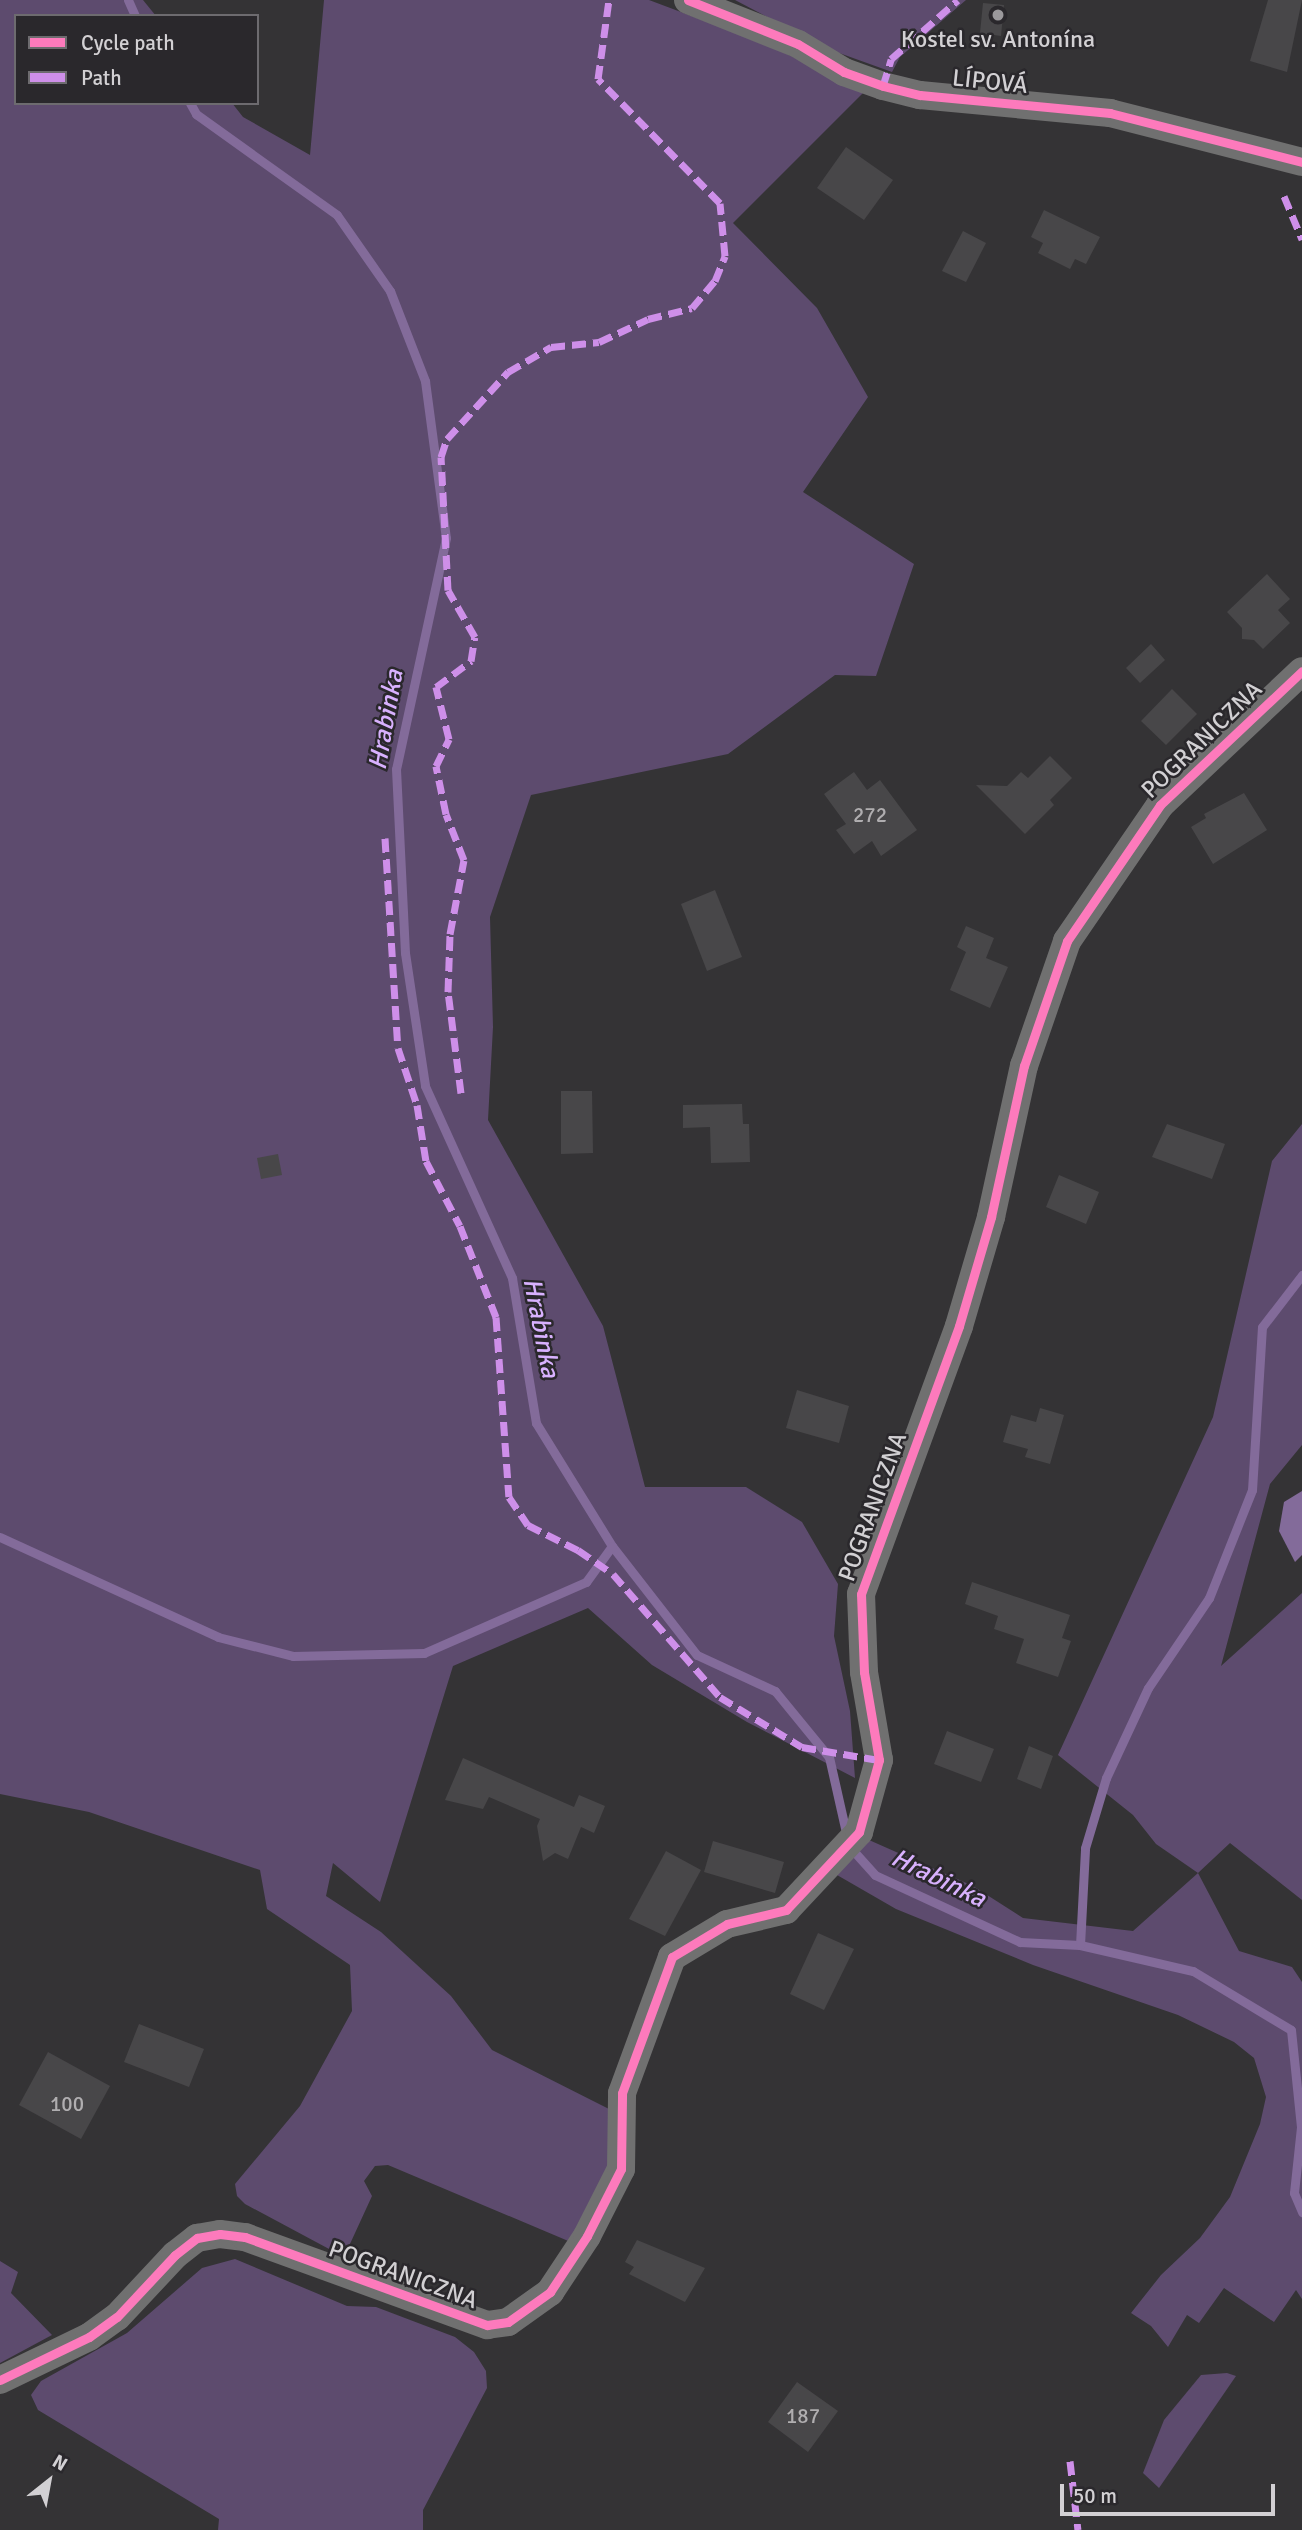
<!DOCTYPE html>
<html>
<head>
<meta charset="utf-8">
<style>
  body { margin:0 }
  #map { position:relative; width:1302px; height:2530px; overflow:hidden; background:#343335; font-family:Signika,sans-serif }
  div>[style] { position:absolute }
  [style*='--x'] { left:calc(var(--x)*1px); top:calc(var(--y)*1px); width:calc(var(--w)*1px); rotate:calc(var(--a)*1deg) }
  .green>* { inset:0; background:#5d4b6e }
  .water>* { inset:0; background:#836b9a }
  .stream>* { height:9px; margin:-4.5px; padding:0 4.5px; transform-origin:4.5px; border-radius:4.5px; background:#836b9a }
  .building>* { inset:0; background:#484749 }
  .street>* { height:28px; margin:-14px; padding:0 14px; transform-origin:14px; border-radius:14px; background:#707070 }
  .quiet>* { height:7px; margin-top:-3.5px; transform-origin:0; background:repeating-linear-gradient(90deg,#ce8fe9 0 14px,transparent 0 21px) }
  .cycleway>* { height:9px; margin:-4.5px; padding:0 4.5px; transform-origin:4.5px; border-radius:4.5px; background:#fd7abc }
  .dots>* { width:19px; height:19px; translate:-50% -50%; box-sizing:border-box; border:4px solid #2a282c; border-radius:50% }
  span { translate:-50% -50%; white-space:nowrap; text-align:center; line-height:1.15; -webkit-text-stroke:5px #2a282c; paint-order:stroke }
  .number-label { font-size:21px; color:#b0aeb0 }
  .number-label span { -webkit-text-stroke-width:0 }
  .poi-label { font-size:24px; color:#d2d0d3 }
  .street-label { font-size:24px; color:#d2d0d3 }
  .water-label { font-size:26px; color:#d8b1fe; font-style:italic }
  .legend { position:absolute; left:14px; top:14px; width:245px; height:91px; box-sizing:border-box; background:#2a282c; border:2px solid #6d6b6f; margin:0; padding:9px 12px; list-style:none; font-size:21px; color:#d2d0d3 }
  .legend li { display:flex; align-items:center; gap:14px; height:35px }
  .legend b { width:35px; border:2px solid #6d6b6f }
  .north { position:absolute; left:14px; top:2446px; width:70px; height:70px; -webkit-text-stroke:5px #2a282c; paint-order:stroke; rotate:31deg; font-size:19px; font-weight:700; line-height:28px; text-align:center; color:#d2d0d3 }
  .north::after { content:''; display:block; margin:auto; width:24px; height:32px; background:#d2d0d3; clip-path:polygon(50% 0,100% 100%,50% 72%,0 100%) }
  .scale { position:absolute; left:1060px; top:2484px; width:215px; height:32px; box-sizing:border-box; border:4px solid #d2d0d3; border-top:0; padding-left:9px; font-size:21px; line-height:24px; white-space:nowrap; color:#d2d0d3; -webkit-text-stroke:5px #2a282c; paint-order:stroke }
</style>
</head>
<body>
<div id="map">
  <div class="green">
    <i style="clip-path:polygon(0 0,143px 0,156px 16px,16px 16px,16px 103px,232px 103px,243px 117px,310px 155px,324px 0,649px 0,771px 46px,864px 92px,733px 223px,817px 308px,868px 397px,803px 492px,914px 564px,876px 676px,835px 675px,728px 754px,531px 795px,490px 917px,493px 1027px,488px 1120px,603px 1326px,645px 1487px,746px 1487px,802px 1522px,838px 1584px,834px 1636px,850px 1711px,855px 1778px,747px 1722px,652px 1665px,588px 1608px,453px 1666px,380px 1902px,333px 1863px,326px 1896px,381px 1932px,451px 1996px,492px 2050px,609px 2109px,609px 2163px,573px 2243px,388px 2165px,375px 2166px,364px 2181px,372px 2196px,344px 2257px,245px 2204px,237px 2196px,235px 2184px,300px 2106px,352px 2011px,350px 1965px,267px 1909px,260px 1870px,89px 1812px,0 1794px)"></i>
    <i style="clip-path:polygon(735px 0,966px 0,900px 57px,892px 72px,828px 49px)"></i>
    <i style="clip-path:polygon(1302px 1124px,1302px 1445px,1270px 1484px,1221px 1666px,1302px 1593px,1302px 1900px,1230px 1843px,1198px 1873px,1239px 1951px,1292px 1967px,1302px 1982px,1302px 2299px,1296px 2290px,1274px 2322px,1224px 2288px,1199px 2323px,1187px 2315px,1168px 2347px,1151px 2326px,1131px 2313px,1161px 2275px,1200px 2238px,1230px 2197px,1260px 2124px,1266px 2097px,1254px 2058px,1234px 2042px,1178px 2015px,1033px 1965px,896px 1909px,837px 1875px,869px 1840px,973px 1886px,1023px 1918px,1133px 1931px,1198px 1873px,1156px 1844px,1133px 1815px,1058px 1755px,1213px 1417px,1272px 1161px)"></i>
    <i style="clip-path:polygon(235px 2259px,347px 2306px,376px 2307px,455px 2337px,474px 2352px,486px 2371px,487px 2388px,423px 2510px,423px 2530px,218px 2530px,219px 2519px,38px 2410px,31px 2395px,41px 2381px,127px 2333px,202px 2268px)"></i>
    <i style="clip-path:polygon(0 2261px,18px 2272px,11px 2293px,52px 2335px,0 2363px)"></i>
    <i style="clip-path:polygon(1227px 2373px,1236px 2376px,1159px 2488px,1143px 2473px,1164px 2420px,1201px 2375px)"></i>
  </div>
  <div class="water">
    <i style="clip-path:polygon(1302px 1491px,1302px 1555px,1295px 1562px,1279px 1531px,1284px 1502px)"></i>
  </div>
  <div class="stream">
    <i style="--x:128;--y:0;--w:17;--a:66"></i>
    <i style="--x:190;--y:103;--w:13;--a:61"></i>
    <i style="--x:196;--y:114;--w:173;--a:35.6"></i>
    <i style="--x:337;--y:215;--w:93;--a:55.1"></i>
    <i style="--x:390;--y:291;--w:97;--a:68.7"></i>
    <i style="--x:425;--y:381;--w:158;--a:82.4"></i>
    <i style="--x:446;--y:538;--w:236;--a:102.2"></i>
    <i style="--x:396;--y:769;--w:184;--a:87.2"></i>
    <i style="--x:405;--y:953;--w:134;--a:81.4"></i>
    <i style="--x:425;--y:1086;--w:211;--a:65.6"></i>
    <i style="--x:512;--y:1278;--w:147;--a:80.6"></i>
    <i style="--x:536;--y:1423;--w:145;--a:58.3"></i>
    <i style="--x:612;--y:1546;--w:138;--a:52.1"></i>
    <i style="--x:697;--y:1655;--w:86;--a:24.8"></i>
    <i style="--x:775;--y:1691;--w:85;--a:50.7"></i>
    <i style="--x:829;--y:1757;--w:91;--a:77.3"></i>
    <i style="--x:849;--y:1846;--w:39;--a:48"></i>
    <i style="--x:875;--y:1875;--w:160;--a:24.8"></i>
    <i style="--x:1020;--y:1942;--w:60;--a:2.9"></i>
    <i style="--x:1080;--y:1945;--w:116;--a:13"></i>
    <i style="--x:1193;--y:1971;--w:114;--a:31"></i>
    <i style="--x:1291;--y:2030;--w:98;--a:84.1"></i>
    <i style="--x:1301;--y:2127;--w:66;--a:96.1"></i>
    <i style="--x:1294;--y:2193;--w:21;--a:67"></i>
    <i style="--x:0;--y:1537;--w:240;--a:24.6"></i>
    <i style="--x:218;--y:1637;--w:77;--a:14.2"></i>
    <i style="--x:293;--y:1656;--w:131;--a:-1.3"></i>
    <i style="--x:424;--y:1653;--w:177;--a:-23.7"></i>
    <i style="--x:586;--y:1582;--w:44;--a:-54.2"></i>
    <i style="--x:1080;--y:1945;--w:97;--a:-87"></i>
    <i style="--x:1085;--y:1848;--w:73;--a:-73.3"></i>
    <i style="--x:1106;--y:1778;--w:99;--a:-65"></i>
    <i style="--x:1148;--y:1688;--w:109;--a:-55.9"></i>
    <i style="--x:1209;--y:1598;--w:116;--a:-68.3"></i>
    <i style="--x:1252;--y:1490;--w:163;--a:-86.5"></i>
    <i style="--x:1262;--y:1327;--w:66;--a:-52.4"></i>
  </div>
  <div class="building">
    <i style="clip-path:polygon(1268px 0,1302px 0,1287px 72px,1250px 61px)"></i>
    <i style="clip-path:polygon(983px 3px,1004px 5px,1001px 36px,980px 33px)"></i>
    <i style="clip-path:polygon(846px 147px,893px 180px,864px 220px,817px 188px)"></i>
    <i style="clip-path:polygon(1044px 210px,1100px 237px,1086px 264px,1075px 259px,1070px 269px,1038px 253px,1043px 243px,1031px 237px)"></i>
    <i style="clip-path:polygon(963px 231px,986px 243px,966px 282px,942px 271px)"></i>
    <i style="clip-path:polygon(1267px 574px,1290px 599px,1278px 610px,1290px 623px,1263px 649px,1254px 640px,1242px 639px,1242px 628px,1227px 612px)"></i>
    <i style="clip-path:polygon(1151px 644px,1165px 660px,1140px 683px,1126px 668px)"></i>
    <i style="clip-path:polygon(1172px 689px,1197px 714px,1166px 745px,1141px 721px)"></i>
    <i style="clip-path:polygon(1050px 756px,1072px 778px,1050px 800px,1054px 805px,1025px 834px,976px 785px,1007px 786px,1021px 772px,1028px 778px)"></i>
    <i style="clip-path:polygon(854px 772px,867px 790px,880px 780px,917px 830px,881px 856px,872px 841px,854px 854px,836px 830px,846px 824px,824px 794px)"></i>
    <i style="clip-path:polygon(1244px 793px,1267px 830px,1213px 864px,1191px 827px,1206px 818px,1204px 814px)"></i>
    <i style="clip-path:polygon(715px 890px,742px 957px,707px 971px,681px 904px)"></i>
    <i style="clip-path:polygon(966px 926px,994px 938px,986px 958px,1008px 967px,990px 1008px,950px 990px,966px 952px,957px 947px)"></i>
    <i style="clip-path:polygon(561px 1091px,592px 1091px,593px 1153px,561px 1154px)"></i>
    <i style="clip-path:polygon(742px 1104px,743px 1124px,749px 1124px,750px 1162px,711px 1163px,710px 1127px,683px 1128px,683px 1105px)"></i>
    <i style="clip-path:polygon(1167px 1124px,1225px 1144px,1212px 1179px,1152px 1157px)"></i>
    <i style="clip-path:polygon(278px 1154px,282px 1175px,261px 1179px,257px 1158px)"></i>
    <i style="clip-path:polygon(1059px 1175px,1099px 1192px,1086px 1224px,1046px 1207px)"></i>
    <i style="clip-path:polygon(797px 1390px,849px 1406px,839px 1443px,786px 1428px)"></i>
    <i style="clip-path:polygon(1040px 1408px,1064px 1415px,1050px 1464px,1025px 1457px,1028px 1449px,1003px 1442px,1011px 1415px,1036px 1422px)"></i>
    <i style="clip-path:polygon(972px 1582px,1070px 1615px,1062px 1638px,1071px 1641px,1058px 1677px,1016px 1663px,1024px 1639px,994px 1629px,998px 1616px,965px 1604px)"></i>
    <i style="clip-path:polygon(947px 1731px,994px 1749px,981px 1782px,934px 1764px)"></i>
    <i style="clip-path:polygon(1029px 1746px,1053px 1756px,1041px 1789px,1017px 1779px)"></i>
    <i style="clip-path:polygon(463px 1758px,574px 1807px,579px 1795px,605px 1806px,594px 1833px,581px 1827px,568px 1859px,555px 1853px,543px 1861px,537px 1826px,540px 1819px,489px 1797px,483px 1809px,445px 1800px)"></i>
    <i style="clip-path:polygon(713px 1841px,784px 1862px,775px 1893px,704px 1872px)"></i>
    <i style="clip-path:polygon(666px 1851px,701px 1870px,665px 1936px,629px 1919px)"></i>
    <i style="clip-path:polygon(818px 1933px,854px 1949px,824px 2010px,790px 1994px)"></i>
    <i style="clip-path:polygon(139px 2024px,204px 2049px,189px 2087px,124px 2062px)"></i>
    <i style="clip-path:polygon(48px 2052px,110px 2086px,81px 2139px,19px 2105px)"></i>
    <i style="clip-path:polygon(637px 2240px,705px 2268px,685px 2302px,629px 2274px,634px 2267px,625px 2262px)"></i>
    <i style="clip-path:polygon(797px 2382px,838px 2411px,808px 2452px,768px 2422px)"></i>
  </div>
  <div class="street">
    <i style="--x:688;--y:0;--w:118;--a:21.8"></i>
    <i style="--x:798;--y:44;--w:54;--a:31.3"></i>
    <i style="--x:844;--y:72;--w:41;--a:19.7"></i>
    <i style="--x:883;--y:86;--w:38;--a:14"></i>
    <i style="--x:920;--y:95;--w:191;--a:5.4"></i>
    <i style="--x:1110;--y:113;--w:198;--a:14.3"></i>
    <i style="--x:0;--y:2380;--w:99;--a:-25.8"></i>
    <i style="--x:89;--y:2337;--w:34;--a:-36"></i>
    <i style="--x:117;--y:2317;--w:85;--a:-46.9"></i>
    <i style="--x:175;--y:2255;--w:28;--a:-38"></i>
    <i style="--x:197;--y:2238;--w:23;--a:-10"></i>
    <i style="--x:220;--y:2234;--w:25;--a:7"></i>
    <i style="--x:245;--y:2237;--w:258;--a:20"></i>
    <i style="--x:487;--y:2325;--w:21;--a:-8"></i>
    <i style="--x:508;--y:2322;--w:52;--a:-35.5"></i>
    <i style="--x:550;--y:2292;--w:67;--a:-56.5"></i>
    <i style="--x:587;--y:2236;--w:75;--a:-63.1"></i>
    <i style="--x:621;--y:2169;--w:76;--a:-89.2"></i>
    <i style="--x:622;--y:2093;--w:145;--a:-69.8"></i>
    <i style="--x:672;--y:1957;--w:64;--a:-31"></i>
    <i style="--x:727;--y:1924;--w:61;--a:-13.3"></i>
    <i style="--x:786;--y:1910;--w:107;--a:-46.9"></i>
    <i style="--x:859;--y:1832;--w:75;--a:-74.5"></i>
    <i style="--x:879;--y:1760;--w:89;--a:-99.7"></i>
    <i style="--x:864;--y:1672;--w:78;--a:-92.2"></i>
    <i style="--x:861;--y:1594;--w:285;--a:-69.9"></i>
    <i style="--x:959;--y:1326;--w:114;--a:-73.6"></i>
    <i style="--x:991;--y:1217;--w:155;--a:-77.7"></i>
    <i style="--x:1024;--y:1066;--w:132;--a:-71"></i>
    <i style="--x:1067;--y:941;--w:165;--a:-55.6"></i>
    <i style="--x:1160;--y:805;--w:195;--a:-43.3"></i>
  </div>
  <div class="quiet">
    <i style="--x:883;--y:86;--w:28;--a:-73"></i>
    <i style="--x:891;--y:59;--w:89;--a:-41.4"></i>
    <i style="--x:1284;--y:196;--w:47;--a:67.3"></i>
    <i style="--x:385;--y:838;--w:210;--a:86.5"></i>
    <i style="--x:398;--y:1048;--w:60;--a:71.6"></i>
    <i style="--x:417;--y:1105;--w:57;--a:80.9"></i>
    <i style="--x:426;--y:1161;--w:73;--a:62.4"></i>
    <i style="--x:460;--y:1226;--w:98;--a:68.4"></i>
    <i style="--x:496;--y:1317;--w:180;--a:85.9"></i>
    <i style="--x:509;--y:1497;--w:34;--a:56"></i>
    <i style="--x:528;--y:1525;--w:56;--a:26.6"></i>
    <i style="--x:578;--y:1550;--w:42;--a:34.4"></i>
    <i style="--x:613;--y:1574;--w:163;--a:49"></i>
    <i style="--x:720;--y:1697;--w:96;--a:31.4"></i>
    <i style="--x:802;--y:1747;--w:78;--a:9.6"></i>
    <i style="--x:461;--y:1093;--w:102;--a:-97.3"></i>
    <i style="--x:448;--y:992;--w:58;--a:-88"></i>
    <i style="--x:450;--y:934;--w:75;--a:-79.3"></i>
    <i style="--x:464;--y:860;--w:49;--a:-111.4"></i>
    <i style="--x:446;--y:814;--w:49;--a:-101.8"></i>
    <i style="--x:436;--y:766;--w:30;--a:-64"></i>
    <i style="--x:449;--y:739;--w:54;--a:-104"></i>
    <i style="--x:436;--y:687;--w:44;--a:-36.6"></i>
    <i style="--x:471;--y:661;--w:24;--a:-81"></i>
    <i style="--x:475;--y:637;--w:54;--a:-119.9"></i>
    <i style="--x:448;--y:590;--w:133;--a:-93"></i>
    <i style="--x:441;--y:457;--w:19;--a:-72"></i>
    <i style="--x:447;--y:439;--w:91;--a:-47.7"></i>
    <i style="--x:508;--y:372;--w:50;--a:-30.2"></i>
    <i style="--x:551;--y:347;--w:48;--a:-5.9"></i>
    <i style="--x:599;--y:342;--w:54;--a:-25.1"></i>
    <i style="--x:648;--y:319;--w:45;--a:-14"></i>
    <i style="--x:692;--y:308;--w:35;--a:-50"></i>
    <i style="--x:715;--y:281;--w:27;--a:-68"></i>
    <i style="--x:725;--y:256;--w:53;--a:-95.4"></i>
    <i style="--x:720;--y:203;--w:174;--a:-134.5"></i>
    <i style="--x:598;--y:79;--w:80;--a:-82.1"></i>
    <i style="--x:1070;--y:2461;--w:69;--a:83.4"></i>
  </div>
  <div class="cycleway">
    <i style="--x:688;--y:0;--w:118;--a:21.8"></i>
    <i style="--x:798;--y:44;--w:54;--a:31.3"></i>
    <i style="--x:844;--y:72;--w:41;--a:19.7"></i>
    <i style="--x:883;--y:86;--w:38;--a:14"></i>
    <i style="--x:920;--y:95;--w:191;--a:5.4"></i>
    <i style="--x:1110;--y:113;--w:198;--a:14.3"></i>
    <i style="--x:0;--y:2380;--w:99;--a:-25.8"></i>
    <i style="--x:89;--y:2337;--w:34;--a:-36"></i>
    <i style="--x:117;--y:2317;--w:85;--a:-46.9"></i>
    <i style="--x:175;--y:2255;--w:28;--a:-38"></i>
    <i style="--x:197;--y:2238;--w:23;--a:-10"></i>
    <i style="--x:220;--y:2234;--w:25;--a:7"></i>
    <i style="--x:245;--y:2237;--w:258;--a:20"></i>
    <i style="--x:487;--y:2325;--w:21;--a:-8"></i>
    <i style="--x:508;--y:2322;--w:52;--a:-35.5"></i>
    <i style="--x:550;--y:2292;--w:67;--a:-56.5"></i>
    <i style="--x:587;--y:2236;--w:75;--a:-63.1"></i>
    <i style="--x:621;--y:2169;--w:76;--a:-89.2"></i>
    <i style="--x:622;--y:2093;--w:145;--a:-69.8"></i>
    <i style="--x:672;--y:1957;--w:64;--a:-31"></i>
    <i style="--x:727;--y:1924;--w:61;--a:-13.3"></i>
    <i style="--x:786;--y:1910;--w:107;--a:-46.9"></i>
    <i style="--x:859;--y:1832;--w:75;--a:-74.5"></i>
    <i style="--x:879;--y:1760;--w:89;--a:-99.7"></i>
    <i style="--x:864;--y:1672;--w:78;--a:-92.2"></i>
    <i style="--x:861;--y:1594;--w:285;--a:-69.9"></i>
    <i style="--x:959;--y:1326;--w:114;--a:-73.6"></i>
    <i style="--x:991;--y:1217;--w:155;--a:-77.7"></i>
    <i style="--x:1024;--y:1066;--w:132;--a:-71"></i>
    <i style="--x:1067;--y:941;--w:165;--a:-55.6"></i>
    <i style="--x:1160;--y:805;--w:195;--a:-43.3"></i>
  </div>
  <div class="dots">
    <i style="left:998px;top:15px;background:#9b999c"></i>
  </div>
  <div class="number-label">
    <span style="left:870px;top:815px">272</span>
    <span style="left:67px;top:2104px">100</span>
    <span style="left:803px;top:2416px">187</span>
  </div>
  <div class="poi-label">
    <span style="left:998px;top:40px">Kostel sv. Antonína</span>
  </div>
  <div class="street-label">
    <span style="left:990px;top:82px;rotate:6deg">LÍPOVÁ</span>
    <span style="left:1202px;top:740px;rotate:-44deg">POGRANICZNA</span>
    <span style="left:873px;top:1507px;rotate:-70deg">POGRANICZNA</span>
    <span style="left:403px;top:2275px;rotate:20deg">POGRANICZNA</span>
  </div>
  <div class="water-label">
    <span style="left:387px;top:720px;rotate:-80deg">Hrabinka</span>
    <span style="left:540px;top:1328px;rotate:79deg">Hrabinka</span>
    <span style="left:938px;top:1879px;rotate:26deg">Hrabinka</span>
  </div>
  <ul class="legend">
  <li><b style="height:9px;background:#fd7abc"></b>Cycle path</li>
  <li><b style="height:9px;background:#ce8fe9"></b>Path</li>
  </ul>
  <div class="north">N</div>
  <div class="scale">50 m</div>
</div>
</body>
</html>
